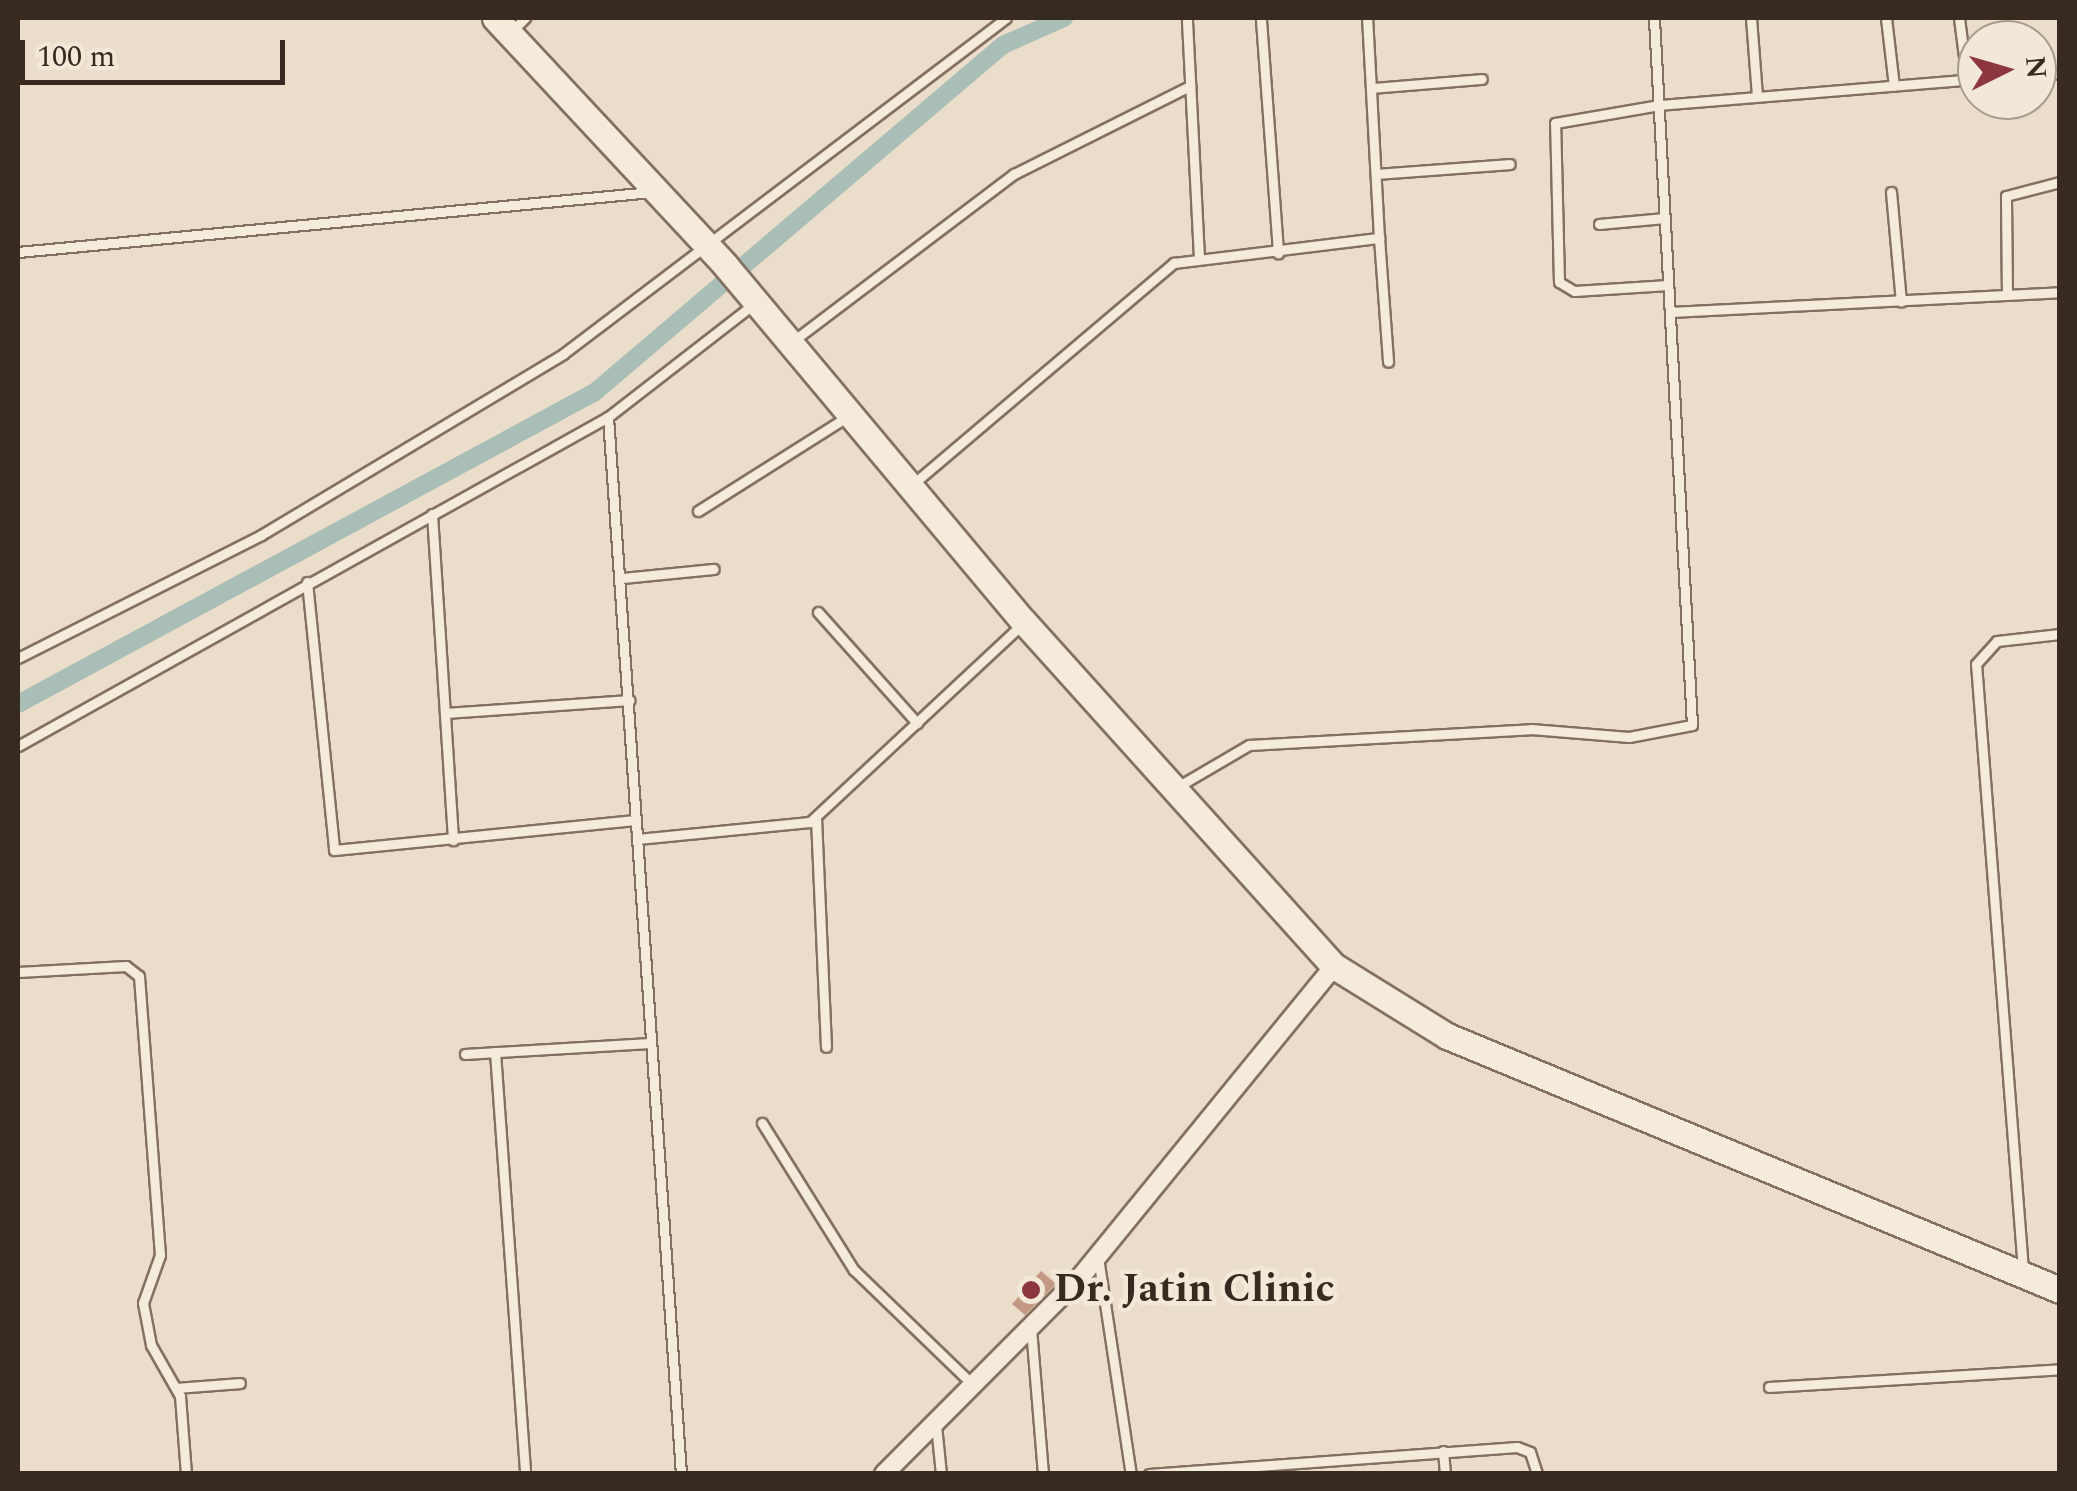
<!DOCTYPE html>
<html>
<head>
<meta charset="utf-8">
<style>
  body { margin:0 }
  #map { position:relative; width:2077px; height:1491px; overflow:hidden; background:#eaddc9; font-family:Spectral,serif }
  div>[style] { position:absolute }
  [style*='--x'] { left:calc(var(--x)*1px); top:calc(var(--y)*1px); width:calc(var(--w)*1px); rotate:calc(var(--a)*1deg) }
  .canal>* { height:18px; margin:-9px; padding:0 9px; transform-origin:9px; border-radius:9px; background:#a9beb6 }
  .building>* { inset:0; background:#c49983 }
  .roads { filter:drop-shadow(2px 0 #847060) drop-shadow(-2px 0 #847060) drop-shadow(0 2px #847060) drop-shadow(0 -2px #847060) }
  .lane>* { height:9px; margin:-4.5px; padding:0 4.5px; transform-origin:4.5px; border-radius:4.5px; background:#f5ebdb }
  .street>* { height:18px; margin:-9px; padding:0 9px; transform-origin:9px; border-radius:9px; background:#f5ebdb }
  .secondary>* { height:25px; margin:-12.5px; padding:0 12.5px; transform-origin:12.5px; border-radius:12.5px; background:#f5ebdb }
  .dots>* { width:28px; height:28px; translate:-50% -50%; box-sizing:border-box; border:5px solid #f2e8d8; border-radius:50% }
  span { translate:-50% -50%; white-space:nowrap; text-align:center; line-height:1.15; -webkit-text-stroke:9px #f2e8d8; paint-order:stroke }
  .poi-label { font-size:40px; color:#362a21; font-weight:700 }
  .left { translate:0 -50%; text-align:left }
  .frame { position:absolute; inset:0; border:20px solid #362a21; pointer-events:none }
  .north { position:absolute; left:1957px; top:20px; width:100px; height:100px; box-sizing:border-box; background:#f2e8d8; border:2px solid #a79c8f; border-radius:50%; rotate:85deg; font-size:28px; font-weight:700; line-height:40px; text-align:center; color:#362a21 }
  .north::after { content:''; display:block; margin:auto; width:35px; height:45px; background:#8c363e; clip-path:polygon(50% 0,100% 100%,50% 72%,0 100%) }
  .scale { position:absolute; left:20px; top:40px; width:265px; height:45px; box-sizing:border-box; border:5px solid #362a21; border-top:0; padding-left:12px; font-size:30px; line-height:35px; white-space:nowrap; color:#362a21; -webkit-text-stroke:8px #f2e8d8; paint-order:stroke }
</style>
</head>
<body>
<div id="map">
  <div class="canal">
    <i style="--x:18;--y:704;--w:656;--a:-28.4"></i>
    <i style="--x:595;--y:392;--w:536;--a:-40.38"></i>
    <i style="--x:1003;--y:45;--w:67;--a:-23.9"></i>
  </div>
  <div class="building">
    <i style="clip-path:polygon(1041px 1271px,1056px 1284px,1025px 1315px,1012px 1304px)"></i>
  </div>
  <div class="roads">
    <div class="lane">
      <i style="--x:1751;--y:18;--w:78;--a:85.6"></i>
      <i style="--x:1886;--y:18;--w:68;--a:83.3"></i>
      <i style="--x:1959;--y:18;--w:63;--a:82.6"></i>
      <i style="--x:1261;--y:20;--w:234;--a:85.8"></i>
      <i style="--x:1187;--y:21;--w:236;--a:87.1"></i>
      <i style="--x:511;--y:32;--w:20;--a:-45"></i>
      <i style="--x:2037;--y:75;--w:23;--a:-5"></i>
      <i style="--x:1372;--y:88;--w:110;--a:-4.7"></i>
      <i style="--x:1377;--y:174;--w:133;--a:-4.3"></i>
      <i style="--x:1891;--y:192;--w:110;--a:84.8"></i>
      <i style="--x:1599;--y:224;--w:66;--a:-5.2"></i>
      <i style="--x:1379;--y:238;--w:124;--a:85.8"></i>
      <i style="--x:18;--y:252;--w:637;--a:-5.41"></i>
      <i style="--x:1668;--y:285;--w:94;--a:176.3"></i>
      <i style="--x:1574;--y:291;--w:17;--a:-149"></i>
      <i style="--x:1559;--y:282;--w:159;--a:-91.4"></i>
      <i style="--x:1555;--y:123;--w:106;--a:-9.8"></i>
      <i style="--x:1659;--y:105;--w:319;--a:-4.7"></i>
      <i style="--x:2007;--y:295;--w:99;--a:-90.6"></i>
      <i style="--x:2006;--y:196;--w:56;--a:-14.5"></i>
      <i style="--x:1670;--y:312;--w:391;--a:-2.9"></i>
      <i style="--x:793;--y:341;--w:277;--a:-37.1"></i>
      <i style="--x:1014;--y:174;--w:197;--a:-26.6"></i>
      <i style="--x:608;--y:417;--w:1060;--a:86.05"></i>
      <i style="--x:913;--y:484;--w:342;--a:-40.3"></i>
      <i style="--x:1174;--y:263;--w:207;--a:-7"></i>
      <i style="--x:1379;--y:238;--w:220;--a:-93.1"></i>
      <i style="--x:698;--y:511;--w:178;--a:-32.3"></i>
      <i style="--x:432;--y:514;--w:327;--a:86.3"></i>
      <i style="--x:622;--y:578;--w:92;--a:-5.6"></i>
      <i style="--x:307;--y:582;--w:269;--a:84.2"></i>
      <i style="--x:334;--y:850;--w:303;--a:-5.7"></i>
      <i style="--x:818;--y:612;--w:149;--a:48.3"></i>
      <i style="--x:18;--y:658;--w:272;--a:-26.8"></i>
      <i style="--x:261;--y:535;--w:352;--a:-30.9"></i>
      <i style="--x:563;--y:354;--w:556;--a:-37.18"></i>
      <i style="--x:445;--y:713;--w:185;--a:-4"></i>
      <i style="--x:18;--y:746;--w:676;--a:-29.15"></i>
      <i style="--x:608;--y:417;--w:186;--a:-37.8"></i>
      <i style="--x:1177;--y:787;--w:83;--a:-30.3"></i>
      <i style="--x:1249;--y:745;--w:282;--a:-3.2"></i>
      <i style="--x:1531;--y:729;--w:98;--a:4.7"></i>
      <i style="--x:1629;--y:737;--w:64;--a:-10.8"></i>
      <i style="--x:1692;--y:725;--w:708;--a:-93.08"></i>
      <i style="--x:816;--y:818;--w:229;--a:87.5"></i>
      <i style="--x:637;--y:839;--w:174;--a:-5.6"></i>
      <i style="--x:810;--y:822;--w:289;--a:-43"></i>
      <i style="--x:18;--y:972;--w:108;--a:-3.2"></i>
      <i style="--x:126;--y:966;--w:16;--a:38"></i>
      <i style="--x:139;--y:976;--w:280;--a:85.7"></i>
      <i style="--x:160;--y:1255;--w:51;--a:109.5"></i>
      <i style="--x:143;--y:1303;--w:43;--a:79.2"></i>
      <i style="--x:151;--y:1345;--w:59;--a:60.4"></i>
      <i style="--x:180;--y:1396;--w:78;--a:85.6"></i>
      <i style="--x:495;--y:1052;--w:423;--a:85.9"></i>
      <i style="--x:465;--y:1054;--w:185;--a:-3.4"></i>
      <i style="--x:762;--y:1123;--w:173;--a:58"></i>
      <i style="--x:854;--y:1270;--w:165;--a:44"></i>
      <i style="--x:1098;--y:1257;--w:219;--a:81.4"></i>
      <i style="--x:2023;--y:1270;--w:608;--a:-94.43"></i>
      <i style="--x:1976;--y:664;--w:31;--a:-48"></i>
      <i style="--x:1997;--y:641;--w:63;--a:-6.3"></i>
      <i style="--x:1031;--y:1328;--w:146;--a:85.3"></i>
      <i style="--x:1769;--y:1387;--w:292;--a:-3.5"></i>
      <i style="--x:177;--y:1388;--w:63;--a:-4.5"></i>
      <i style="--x:936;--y:1425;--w:49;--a:84.2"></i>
      <i style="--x:1443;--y:1451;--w:23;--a:85"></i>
      <i style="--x:1149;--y:1474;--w:369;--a:-4.2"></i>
      <i style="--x:1517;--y:1447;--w:14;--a:21"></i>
      <i style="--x:1530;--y:1452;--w:23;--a:72"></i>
    </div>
    <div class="street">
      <i style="--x:884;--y:1474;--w:282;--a:-45.1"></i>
      <i style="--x:1083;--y:1274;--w:397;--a:-50.8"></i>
    </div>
    <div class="secondary">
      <i style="--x:495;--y:18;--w:339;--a:47"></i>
      <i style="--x:726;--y:266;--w:464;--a:50.1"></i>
      <i style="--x:1024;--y:622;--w:463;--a:48"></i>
      <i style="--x:1334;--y:966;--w:133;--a:31.8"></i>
      <i style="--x:1447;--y:1036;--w:664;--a:22.51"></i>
    </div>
  </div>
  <div class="dots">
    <i style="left:1031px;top:1290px;background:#8c363e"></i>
  </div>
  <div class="poi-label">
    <span class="left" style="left:1054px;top:1290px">Dr. Jatin Clinic</span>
  </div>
  <div class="frame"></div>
  <div class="north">N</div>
  <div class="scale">100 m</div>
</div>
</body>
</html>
